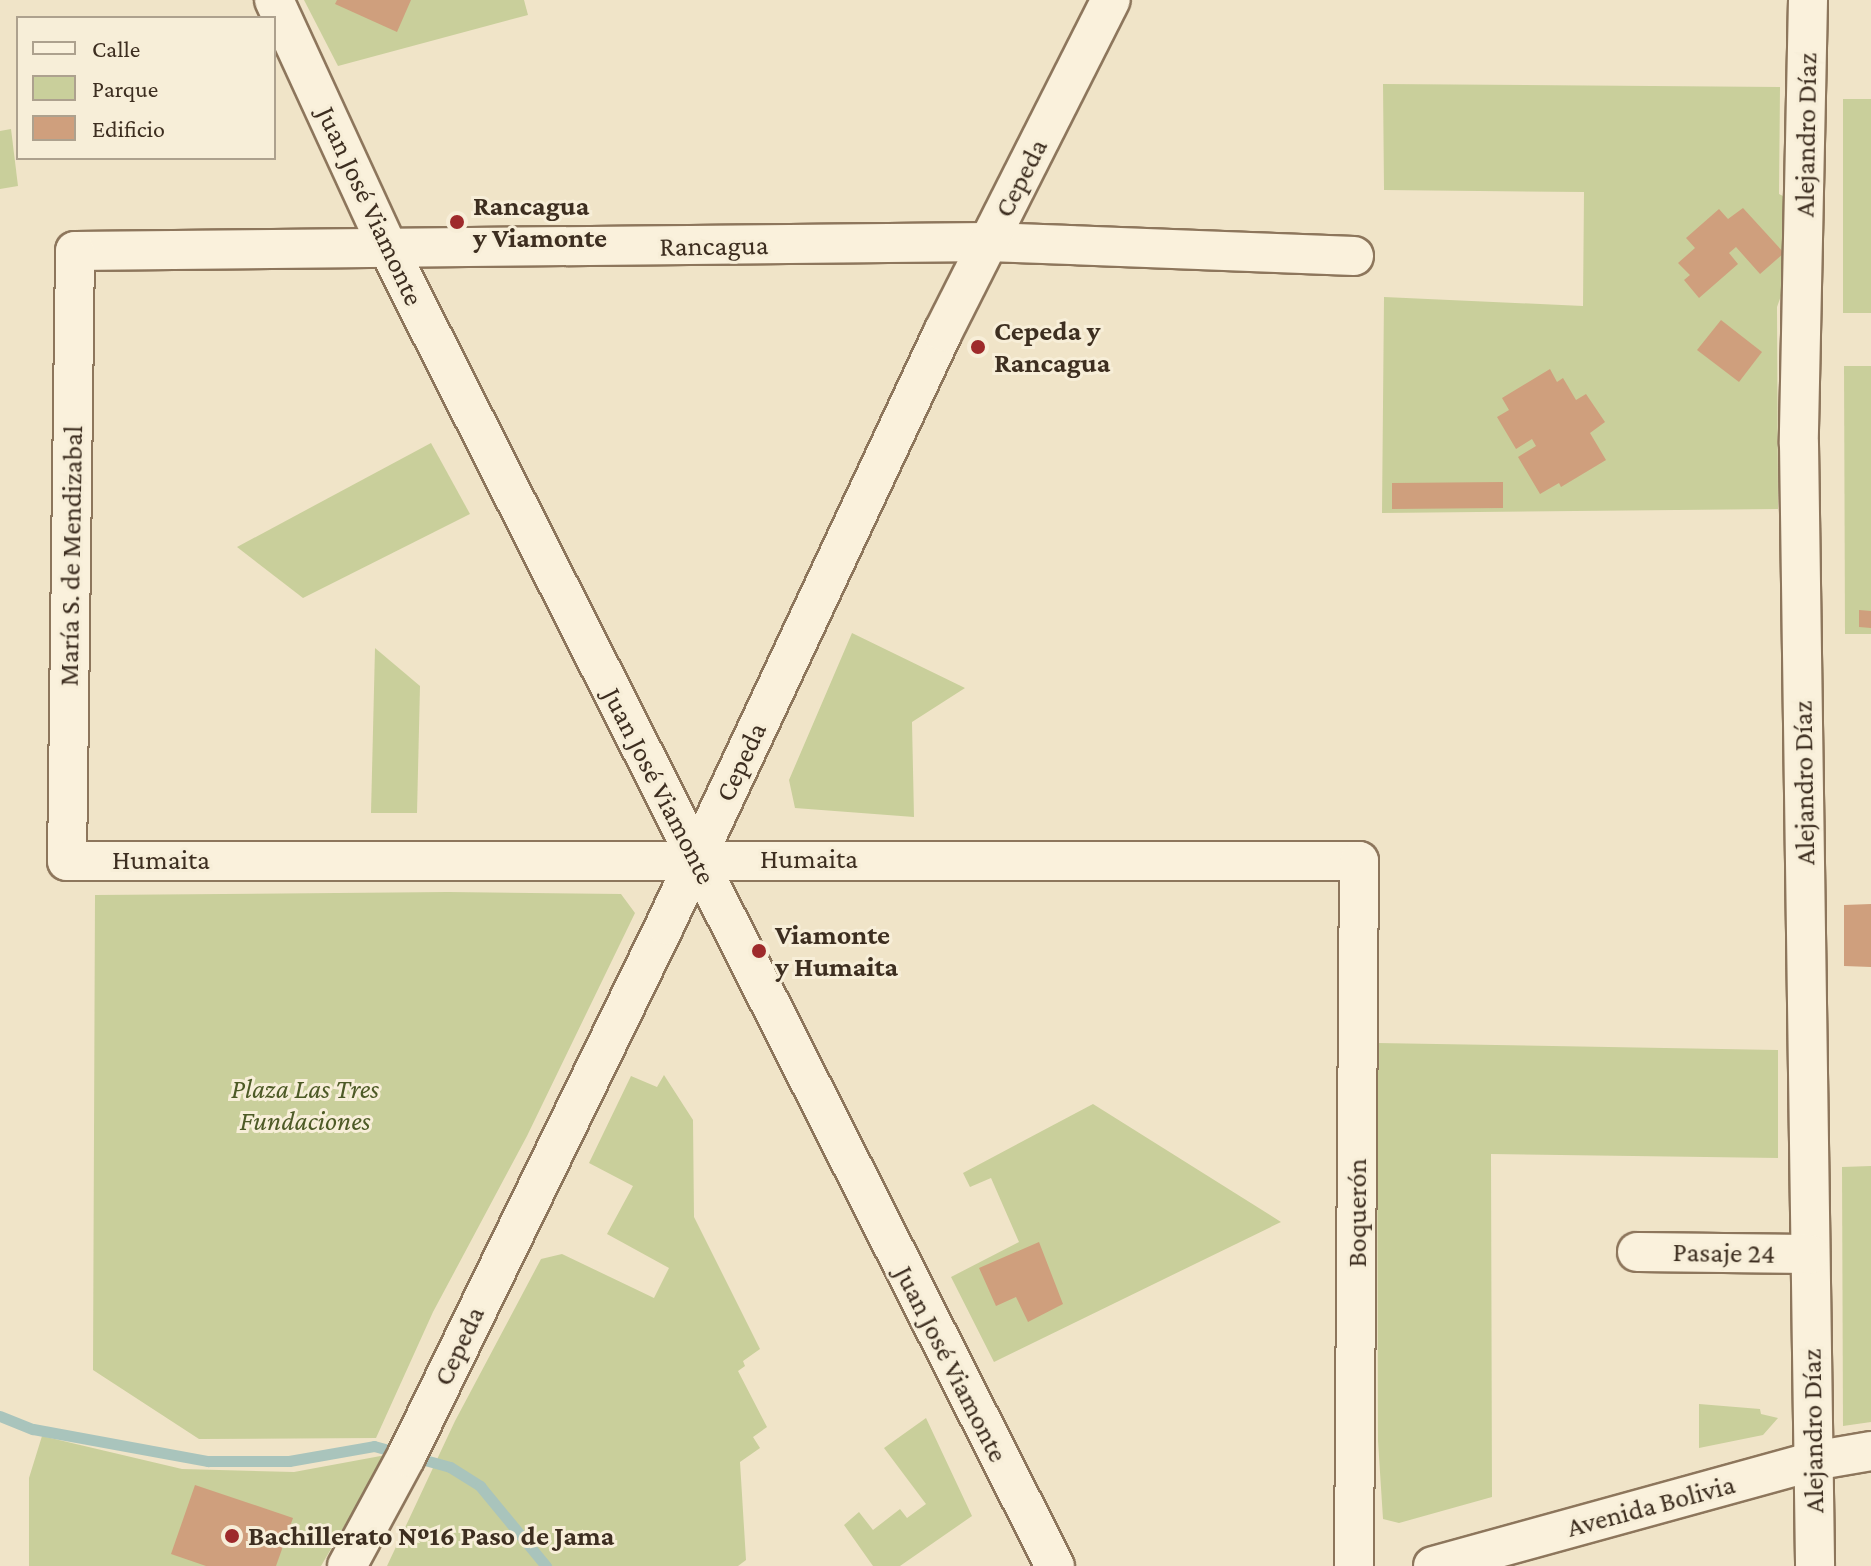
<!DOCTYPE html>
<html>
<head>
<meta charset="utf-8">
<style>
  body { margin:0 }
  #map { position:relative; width:1871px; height:1566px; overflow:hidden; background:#f0e4c8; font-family:"Crimson Pro",serif }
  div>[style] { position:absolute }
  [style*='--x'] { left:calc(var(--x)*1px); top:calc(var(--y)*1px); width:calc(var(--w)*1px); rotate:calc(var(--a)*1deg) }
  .green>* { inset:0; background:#c9cf9b }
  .stream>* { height:11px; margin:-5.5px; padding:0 5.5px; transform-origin:5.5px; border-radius:5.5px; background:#a9c4bc }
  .building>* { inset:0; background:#cf9f7d }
  .roads { filter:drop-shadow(2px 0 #8d765c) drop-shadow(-2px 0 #8d765c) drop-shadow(0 2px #8d765c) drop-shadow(0 -2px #8d765c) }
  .minor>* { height:38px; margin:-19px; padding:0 19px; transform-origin:19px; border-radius:19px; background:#faf1dc }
  .dots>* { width:22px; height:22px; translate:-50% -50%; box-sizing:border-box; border:4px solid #f7eed8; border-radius:50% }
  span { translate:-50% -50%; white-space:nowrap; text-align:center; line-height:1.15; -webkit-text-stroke:6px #f7eed8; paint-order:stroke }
  .street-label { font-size:28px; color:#3d2e20 }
  .poi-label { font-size:28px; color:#3d2e20; font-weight:700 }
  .left { translate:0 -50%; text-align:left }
  .park-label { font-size:28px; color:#4d5a26; font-style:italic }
  .legend { position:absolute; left:16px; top:16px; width:260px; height:144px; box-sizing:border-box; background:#f7eed8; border:2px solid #ada18e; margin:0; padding:10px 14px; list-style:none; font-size:24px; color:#3d2e20 }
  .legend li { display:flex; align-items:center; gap:16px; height:40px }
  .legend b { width:40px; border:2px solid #ada18e }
</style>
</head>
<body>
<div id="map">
  <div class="green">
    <i style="clip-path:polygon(304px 0,524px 0,528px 15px,338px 66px)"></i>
    <i style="clip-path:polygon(1383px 84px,1780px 87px,1779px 194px,1789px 199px,1785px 284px,1777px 307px,1778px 509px,1382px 513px,1384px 297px,1583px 306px,1584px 192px,1384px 190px)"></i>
    <i style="clip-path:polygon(1843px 99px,1871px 99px,1871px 313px,1843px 313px)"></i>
    <i style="clip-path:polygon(11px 129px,18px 186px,0 189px,0 131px)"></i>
    <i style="clip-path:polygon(1844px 366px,1871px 366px,1871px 634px,1845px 634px)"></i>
    <i style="clip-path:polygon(431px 443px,470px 514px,303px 598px,237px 547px)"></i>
    <i style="clip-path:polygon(852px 633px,965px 688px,912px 722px,914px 817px,795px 808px,789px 780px)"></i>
    <i style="clip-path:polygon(375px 648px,420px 686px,417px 813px,371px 813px)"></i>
    <i style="clip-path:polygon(448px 892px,621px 894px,635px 913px,527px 1136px,433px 1312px,376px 1438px,199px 1439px,93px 1370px,95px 895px)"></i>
    <i style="clip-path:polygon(1377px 1043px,1778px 1050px,1778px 1158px,1491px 1154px,1492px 1497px,1399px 1523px,1383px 1519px,1378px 1441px)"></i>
    <i style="clip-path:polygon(664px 1075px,693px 1120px,694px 1217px,760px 1349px,743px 1361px,745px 1366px,738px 1371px,767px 1427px,753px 1437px,760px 1448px,740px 1462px,746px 1560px,738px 1566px,387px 1566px,455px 1421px,541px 1259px,562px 1254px,654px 1298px,669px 1268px,607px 1234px,633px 1186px,589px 1163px,631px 1076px,657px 1087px)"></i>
    <i style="clip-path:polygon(1093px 1104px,1281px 1222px,994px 1362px,951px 1277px,1019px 1242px,991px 1178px,970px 1187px,963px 1173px)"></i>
    <i style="clip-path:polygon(1871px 1166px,1871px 1422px,1843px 1426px,1842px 1167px)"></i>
    <i style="clip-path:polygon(1699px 1404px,1760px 1409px,1761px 1414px,1778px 1418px,1763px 1435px,1699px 1448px)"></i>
    <i style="clip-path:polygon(926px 1418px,972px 1516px,900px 1566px,873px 1566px,844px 1525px,859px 1512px,873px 1530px,900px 1509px,907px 1518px,926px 1504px,884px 1448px)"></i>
    <i style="clip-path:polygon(42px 1436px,182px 1469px,294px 1472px,386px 1455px,321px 1566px,29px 1566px,29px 1478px)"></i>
  </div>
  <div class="stream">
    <i style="--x:0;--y:1416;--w:35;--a:22"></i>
    <i style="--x:33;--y:1429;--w:178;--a:10.4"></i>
    <i style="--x:208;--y:1461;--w:81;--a:0"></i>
    <i style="--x:289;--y:1461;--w:86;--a:-10"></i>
    <i style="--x:374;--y:1446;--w:79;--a:15.4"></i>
    <i style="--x:450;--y:1467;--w:36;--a:32"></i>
    <i style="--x:480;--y:1486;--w:104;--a:50.5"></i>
  </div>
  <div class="building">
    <i style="clip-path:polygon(337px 0,411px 0,397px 32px,335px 4px)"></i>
    <i style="clip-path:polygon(1743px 208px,1784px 253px,1760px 274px,1736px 247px,1729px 253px,1738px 264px,1699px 298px,1684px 280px,1690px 275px,1678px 263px,1695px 248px,1686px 238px,1719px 209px,1728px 219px)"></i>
    <i style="clip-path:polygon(1721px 320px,1762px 352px,1739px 382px,1697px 350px)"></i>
    <i style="clip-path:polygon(1550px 369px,1557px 382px,1563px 378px,1576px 400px,1586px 394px,1605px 422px,1590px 433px,1606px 460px,1561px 487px,1559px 483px,1540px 494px,1518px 457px,1536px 446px,1532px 439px,1516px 449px,1497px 417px,1509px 410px,1502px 398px)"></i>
    <i style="clip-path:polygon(1503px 482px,1503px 508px,1392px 509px,1392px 483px)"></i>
    <i style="clip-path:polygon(1859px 610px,1871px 611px,1871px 628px,1859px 627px)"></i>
    <i style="clip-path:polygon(1871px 904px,1871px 967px,1844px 966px,1844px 905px)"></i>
    <i style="clip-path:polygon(1039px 1242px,1063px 1304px,1028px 1322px,1016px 1297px,996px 1306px,979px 1268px)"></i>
    <i style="clip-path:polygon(195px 1485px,293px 1518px,276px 1566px,206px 1566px,171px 1554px)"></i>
  </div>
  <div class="roads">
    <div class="minor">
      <i style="--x:274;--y:0;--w:275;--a:65.3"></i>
      <i style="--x:389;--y:250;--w:1475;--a:63.16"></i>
      <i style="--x:1808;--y:0;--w:444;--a:91.2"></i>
      <i style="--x:1799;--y:444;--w:1122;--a:89.18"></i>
      <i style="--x:1354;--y:256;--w:366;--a:-177.8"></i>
      <i style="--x:988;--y:242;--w:913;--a:179.44"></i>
      <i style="--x:75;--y:251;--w:610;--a:90.75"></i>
      <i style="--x:67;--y:861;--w:1292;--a:0"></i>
      <i style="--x:1359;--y:861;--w:705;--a:90.41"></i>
      <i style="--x:1637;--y:1252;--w:173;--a:0.7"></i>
      <i style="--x:347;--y:1566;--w:124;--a:-61.6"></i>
      <i style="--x:406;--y:1457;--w:592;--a:-64.04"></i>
      <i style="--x:665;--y:925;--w:655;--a:-64.88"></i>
      <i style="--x:943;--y:332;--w:372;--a:-63.2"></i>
      <i style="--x:1433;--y:1566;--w:394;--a:-15.4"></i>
      <i style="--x:1813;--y:1461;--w:59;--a:-9.8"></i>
    </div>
  </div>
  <div class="dots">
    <i style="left:457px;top:222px;background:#9e2a2b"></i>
    <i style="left:978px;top:347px;background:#9e2a2b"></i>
    <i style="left:759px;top:951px;background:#9e2a2b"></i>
    <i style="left:232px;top:1536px;background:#9e2a2b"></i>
  </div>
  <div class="street-label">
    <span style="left:1806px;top:135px;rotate:-89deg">Alejandro Díaz</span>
    <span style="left:1021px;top:178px;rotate:-63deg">Cepeda</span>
    <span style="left:370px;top:206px;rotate:65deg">Juan José Viamonte</span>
    <span style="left:714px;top:246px;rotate:-1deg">Rancagua</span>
    <span style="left:71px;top:556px;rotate:-89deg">María S. de Mendizabal</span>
    <span style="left:741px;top:762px;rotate:-65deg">Cepeda</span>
    <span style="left:1804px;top:783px;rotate:-91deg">Alejandro Díaz</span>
    <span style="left:659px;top:786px;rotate:63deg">Juan José Viamonte</span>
    <span style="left:809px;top:859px">Humaita</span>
    <span style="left:161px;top:860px">Humaita</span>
    <span style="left:1357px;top:1213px;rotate:-90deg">Boquerón</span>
    <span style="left:1724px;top:1253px;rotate:1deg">Pasaje 24</span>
    <span style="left:459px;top:1346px;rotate:-65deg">Cepeda</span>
    <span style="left:951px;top:1364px;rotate:63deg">Juan José Viamonte</span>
    <span style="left:1813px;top:1431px;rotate:-91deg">Alejandro Díaz</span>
    <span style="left:1651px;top:1506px;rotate:-15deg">Avenida Bolivia</span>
  </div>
  <div class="poi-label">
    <span class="left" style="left:473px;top:222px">Rancagua<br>y Viamonte</span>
    <span class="left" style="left:994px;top:347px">Cepeda y<br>Rancagua</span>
    <span class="left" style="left:775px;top:951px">Viamonte<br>y Humaita</span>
    <span class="left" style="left:248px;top:1536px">Bachillerato Nº16 Paso de Jama</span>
  </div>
  <div class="park-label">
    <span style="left:305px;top:1105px">Plaza Las Tres<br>Fundaciones</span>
  </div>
  <ul class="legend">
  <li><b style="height:10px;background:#faf1dc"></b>Calle</li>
  <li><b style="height:22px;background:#c9cf9b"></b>Parque</li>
  <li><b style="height:22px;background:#cf9f7d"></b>Edificio</li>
  </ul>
</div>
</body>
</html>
